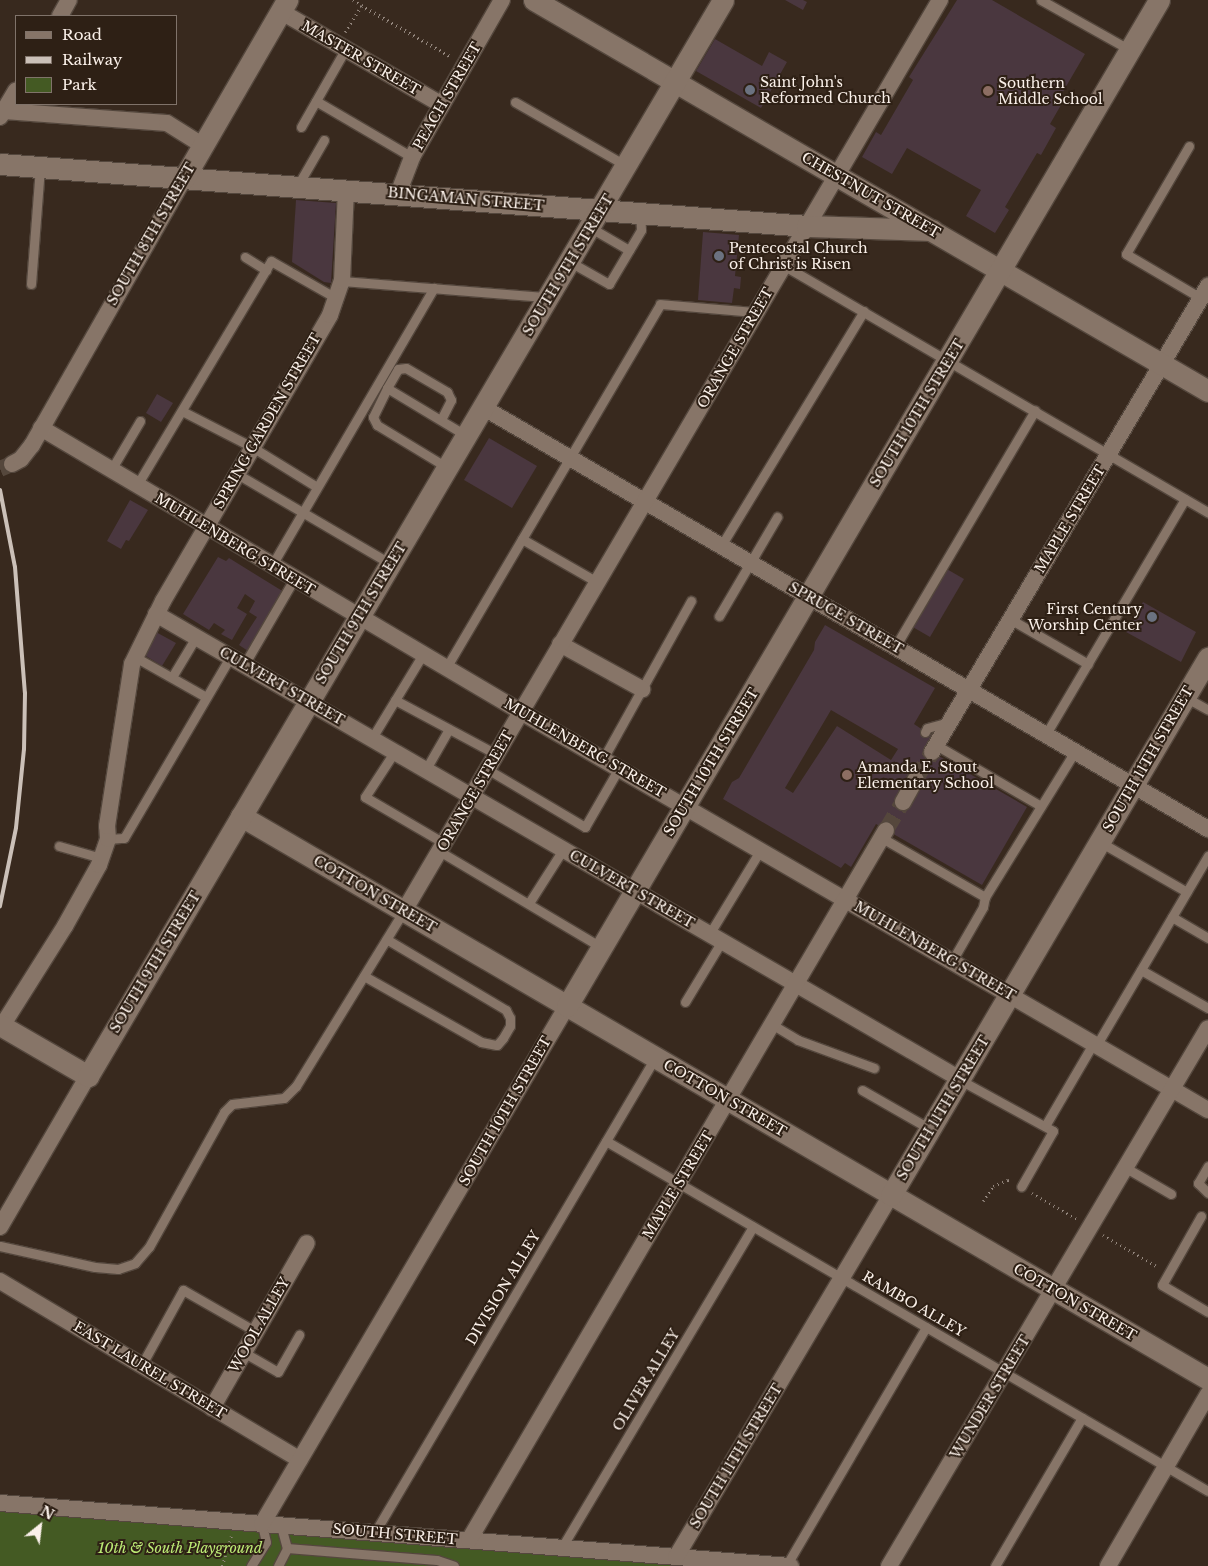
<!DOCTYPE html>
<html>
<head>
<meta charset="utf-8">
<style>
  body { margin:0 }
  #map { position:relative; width:1208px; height:1566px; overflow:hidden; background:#38291e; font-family:"Libre Baskerville",serif }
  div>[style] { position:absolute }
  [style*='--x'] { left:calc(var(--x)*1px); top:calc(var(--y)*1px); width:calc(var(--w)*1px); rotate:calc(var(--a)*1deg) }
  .green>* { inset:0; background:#445a23 }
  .building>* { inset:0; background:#4a373f }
  .minor-tunnel>* { height:16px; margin-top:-8px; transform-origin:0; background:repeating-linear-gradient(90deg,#55473c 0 16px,transparent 0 24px) }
  .path>* { height:2.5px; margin-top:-1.25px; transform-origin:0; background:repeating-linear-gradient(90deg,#92857c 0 1px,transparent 0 5px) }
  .roads { filter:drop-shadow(1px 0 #54473d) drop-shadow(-1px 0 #54473d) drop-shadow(0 1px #54473d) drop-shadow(0 -1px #54473d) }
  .service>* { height:9px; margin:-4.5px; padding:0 4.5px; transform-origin:4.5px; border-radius:4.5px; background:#877568 }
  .minor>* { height:16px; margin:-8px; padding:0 8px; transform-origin:8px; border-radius:8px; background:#877568 }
  .tertiary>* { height:21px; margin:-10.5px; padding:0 10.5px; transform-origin:10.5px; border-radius:10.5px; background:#877568 }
  .rail>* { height:4px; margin:-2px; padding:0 2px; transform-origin:2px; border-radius:2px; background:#cbc0b8 }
  .dots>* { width:14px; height:14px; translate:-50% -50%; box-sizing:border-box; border:2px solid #2e2015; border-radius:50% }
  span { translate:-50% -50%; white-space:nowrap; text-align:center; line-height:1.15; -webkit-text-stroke:4px #2e2015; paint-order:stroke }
  .street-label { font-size:14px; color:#faf0e9 }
  .poi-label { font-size:14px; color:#faf0e9 }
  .left { translate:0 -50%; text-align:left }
  .right { translate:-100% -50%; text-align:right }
  .park-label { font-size:14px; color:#bcea75; font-style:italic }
  .legend { position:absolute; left:15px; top:15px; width:162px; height:90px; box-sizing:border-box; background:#2e2015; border:1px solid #80736a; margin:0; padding:6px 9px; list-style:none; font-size:15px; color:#faf0e9 }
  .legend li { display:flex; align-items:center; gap:10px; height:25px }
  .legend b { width:25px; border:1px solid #80736a }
  .north { position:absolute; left:15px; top:1501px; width:50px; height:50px; -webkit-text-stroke:4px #2e2015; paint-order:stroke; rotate:29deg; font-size:14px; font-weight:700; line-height:20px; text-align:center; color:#faf0e9 }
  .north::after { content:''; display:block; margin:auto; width:18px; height:22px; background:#faf0e9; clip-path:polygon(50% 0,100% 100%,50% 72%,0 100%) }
</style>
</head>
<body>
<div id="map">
  <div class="green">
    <i style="clip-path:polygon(0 1503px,790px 1566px,0 1566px)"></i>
  </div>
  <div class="building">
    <i style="clip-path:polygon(785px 0,803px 0,807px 2px,803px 10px)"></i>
    <i style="clip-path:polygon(957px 0,992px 0,1085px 54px,1057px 102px,1061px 105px,1050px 124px,1056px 128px,1041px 155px,1037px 153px,1005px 207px,1009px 210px,995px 233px,966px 216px,981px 190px,907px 148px,892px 174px,862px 157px,876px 132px,881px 135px,913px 80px,909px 77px)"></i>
    <i style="clip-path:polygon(715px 39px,762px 66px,769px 52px,787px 62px,761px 108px,696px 71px)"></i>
    <i style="clip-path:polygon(296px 200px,336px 203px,331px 283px,324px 282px,292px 262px)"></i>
    <i style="clip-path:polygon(703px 232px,739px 235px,735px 276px,741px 277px,740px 289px,734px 288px,732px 303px,698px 300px)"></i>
    <i style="clip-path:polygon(157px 394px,173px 403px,161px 422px,146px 413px)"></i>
    <i style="clip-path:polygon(489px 438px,537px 466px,512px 508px,464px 480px)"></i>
    <i style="clip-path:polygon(130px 500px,148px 510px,129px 541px,126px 540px,121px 549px,107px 541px)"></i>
    <i style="clip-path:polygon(218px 557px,226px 561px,229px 558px,284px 592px,248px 651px,239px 645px,257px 617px,249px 612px,255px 601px,245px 594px,237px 608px,247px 614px,232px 640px,221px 634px,225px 630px,214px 623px,209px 630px,183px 614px)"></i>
    <i style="clip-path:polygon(945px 568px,964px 579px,930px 637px,911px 626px)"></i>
    <i style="clip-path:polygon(1143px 602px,1196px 632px,1181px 662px,1126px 632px)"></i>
    <i style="clip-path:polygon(evenodd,825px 625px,935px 688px,914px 724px,932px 736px,925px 748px,1027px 807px,982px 885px,876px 824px,851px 867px,845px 863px,841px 868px,723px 799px,732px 782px,739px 778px,814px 650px,815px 642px,825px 625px,831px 710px,898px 749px,891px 760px,837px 726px,793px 793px,785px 788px,831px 710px,825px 625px,909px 775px,924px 783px,911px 804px,895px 799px,909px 775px)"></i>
    <i style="clip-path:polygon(154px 631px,176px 643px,162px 666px,141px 653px)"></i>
  </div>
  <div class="minor-tunnel">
    <i style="--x:0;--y:469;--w:13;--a:-23"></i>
    <i style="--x:916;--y:779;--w:31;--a:-59"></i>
    <i style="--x:886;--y:830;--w:33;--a:-59"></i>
  </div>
  <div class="path">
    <i style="--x:353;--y:0;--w:114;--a:29.9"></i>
    <i style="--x:345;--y:32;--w:31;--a:-58"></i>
    <i style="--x:361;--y:6;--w:103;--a:29.5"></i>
    <i style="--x:1032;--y:1193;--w:52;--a:30"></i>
    <i style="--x:983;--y:1201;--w:18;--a:-56"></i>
    <i style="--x:993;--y:1186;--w:16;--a:-22"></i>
    <i style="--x:1008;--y:1180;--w:4;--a:14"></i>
    <i style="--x:1103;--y:1235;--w:64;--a:30.2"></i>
    <i style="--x:222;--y:1566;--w:31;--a:-73"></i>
  </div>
  <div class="roads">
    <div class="service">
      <i style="--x:1041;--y:0;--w:102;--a:29.3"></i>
      <i style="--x:316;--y:101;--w:111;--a:30.3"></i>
      <i style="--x:515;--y:102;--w:127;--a:29.8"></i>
      <i style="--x:301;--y:127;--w:91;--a:-60.3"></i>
      <i style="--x:1189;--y:146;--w:125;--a:120.3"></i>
      <i style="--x:1126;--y:254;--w:87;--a:30.4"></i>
      <i style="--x:298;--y:185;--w:52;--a:-60"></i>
      <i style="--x:591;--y:228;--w:44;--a:30.1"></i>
      <i style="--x:245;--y:257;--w:25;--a:32"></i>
      <i style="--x:570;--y:262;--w:45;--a:29.4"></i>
      <i style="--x:609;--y:284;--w:63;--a:-59.3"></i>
      <i style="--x:641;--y:230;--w:17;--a:-93"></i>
      <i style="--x:783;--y:265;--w:492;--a:30.2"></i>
      <i style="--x:342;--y:281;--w:206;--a:4.5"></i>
      <i style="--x:31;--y:284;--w:117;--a:-85.6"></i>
      <i style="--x:387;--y:388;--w:22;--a:-60"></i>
      <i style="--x:398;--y:369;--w:8;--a:-7"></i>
      <i style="--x:406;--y:368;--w:48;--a:30.3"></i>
      <i style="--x:447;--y:392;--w:9;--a:63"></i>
      <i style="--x:451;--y:400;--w:22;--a:117"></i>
      <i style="--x:182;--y:411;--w:79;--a:27.2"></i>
      <i style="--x:252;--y:447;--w:76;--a:31.6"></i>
      <i style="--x:448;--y:468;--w:83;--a:-148.8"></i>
      <i style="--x:377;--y:425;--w:9;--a:-117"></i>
      <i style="--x:373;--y:417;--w:32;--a:-64"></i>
      <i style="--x:387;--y:388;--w:93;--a:31"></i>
      <i style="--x:111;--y:470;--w:57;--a:-59.4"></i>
      <i style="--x:237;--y:474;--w:178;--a:30.3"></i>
      <i style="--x:137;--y:485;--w:261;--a:-59.1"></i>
      <i style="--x:271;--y:261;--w:75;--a:29.6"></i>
      <i style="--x:522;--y:539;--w:86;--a:29.8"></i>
      <i style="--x:721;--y:546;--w:275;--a:-58.7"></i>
      <i style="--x:272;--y:565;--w:321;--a:-59.7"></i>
      <i style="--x:719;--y:616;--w:115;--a:-59.6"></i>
      <i style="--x:1010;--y:619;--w:90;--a:30"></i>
      <i style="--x:895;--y:647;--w:275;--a:-59.4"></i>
      <i style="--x:135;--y:657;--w:81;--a:29.4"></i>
      <i style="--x:244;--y:665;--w:99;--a:-59.8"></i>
      <i style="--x:446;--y:668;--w:422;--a:-59.5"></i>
      <i style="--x:660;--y:304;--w:96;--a:4.8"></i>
      <i style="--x:172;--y:677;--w:47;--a:-59"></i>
      <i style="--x:1185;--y:697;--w:26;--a:29"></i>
      <i style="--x:395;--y:700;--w:115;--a:28.1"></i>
      <i style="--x:925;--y:732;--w:4;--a:-63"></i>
      <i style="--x:927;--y:728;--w:23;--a:-15"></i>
      <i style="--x:1046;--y:734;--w:273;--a:-59.4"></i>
      <i style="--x:372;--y:738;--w:98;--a:-58.7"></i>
      <i style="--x:936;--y:745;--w:119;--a:30.2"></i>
      <i style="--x:395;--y:751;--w:55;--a:123.1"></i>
      <i style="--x:365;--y:797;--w:91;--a:30.2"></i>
      <i style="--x:603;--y:759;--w:181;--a:-60.9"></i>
      <i style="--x:426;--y:769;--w:46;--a:-60.1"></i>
      <i style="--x:487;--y:769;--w:114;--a:30.6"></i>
      <i style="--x:585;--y:827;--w:68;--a:-60"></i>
      <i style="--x:882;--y:838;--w:119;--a:29.8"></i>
      <i style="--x:108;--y:839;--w:16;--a:-4"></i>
      <i style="--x:124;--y:838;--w:210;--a:-59.6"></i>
      <i style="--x:1100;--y:842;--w:100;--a:29.9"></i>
      <i style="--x:59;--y:846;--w:44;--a:15.9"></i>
      <i style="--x:439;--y:851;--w:188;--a:30.7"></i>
      <i style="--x:529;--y:903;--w:65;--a:-57.5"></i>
      <i style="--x:1172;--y:917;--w:42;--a:30.3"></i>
      <i style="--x:710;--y:933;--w:98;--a:-58.7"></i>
      <i style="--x:952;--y:961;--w:62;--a:-60.1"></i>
      <i style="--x:983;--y:907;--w:10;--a:-79"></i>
      <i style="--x:985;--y:897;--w:172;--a:-58.3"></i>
      <i style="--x:1141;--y:970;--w:77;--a:29.6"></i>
      <i style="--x:364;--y:976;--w:134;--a:29.4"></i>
      <i style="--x:481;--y:1042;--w:16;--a:11"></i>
      <i style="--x:497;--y:1045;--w:9;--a:-49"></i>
      <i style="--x:503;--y:1038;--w:14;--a:-60"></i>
      <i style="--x:510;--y:1026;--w:8;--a:-90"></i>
      <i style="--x:510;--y:1018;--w:9;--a:-117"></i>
      <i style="--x:506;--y:1010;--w:139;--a:-149.4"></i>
      <i style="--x:685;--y:1002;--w:71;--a:-58.8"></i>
      <i style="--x:773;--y:1025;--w:29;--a:31"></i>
      <i style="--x:798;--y:1040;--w:81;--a:20.2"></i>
      <i style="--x:1096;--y:1046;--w:221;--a:-59.5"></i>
      <i style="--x:960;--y:1080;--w:106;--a:28.7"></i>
      <i style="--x:1053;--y:1131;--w:64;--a:119.7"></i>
      <i style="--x:862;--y:1090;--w:78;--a:29.8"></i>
      <i style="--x:1045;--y:1126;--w:95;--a:-59.7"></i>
      <i style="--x:606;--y:1141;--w:696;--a:30.17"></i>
      <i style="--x:1208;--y:1166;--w:20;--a:120"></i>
      <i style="--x:1198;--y:1183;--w:14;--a:45"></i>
      <i style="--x:1126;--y:1168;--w:52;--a:30"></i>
      <i style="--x:1201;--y:1216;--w:79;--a:119.5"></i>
      <i style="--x:1162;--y:1285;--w:53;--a:30.4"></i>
      <i style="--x:0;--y:1246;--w:97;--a:12.5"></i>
      <i style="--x:95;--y:1267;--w:23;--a:5"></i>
      <i style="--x:118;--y:1269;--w:18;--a:-19"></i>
      <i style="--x:135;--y:1263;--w:21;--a:-49"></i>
      <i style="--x:149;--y:1247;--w:154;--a:-60.9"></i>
      <i style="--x:224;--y:1112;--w:11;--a:-45"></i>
      <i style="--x:232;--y:1104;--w:52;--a:-6.6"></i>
      <i style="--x:284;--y:1098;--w:17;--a:-45"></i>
      <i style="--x:296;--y:1086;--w:204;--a:-58.4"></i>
      <i style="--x:243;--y:1352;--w:40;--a:29.7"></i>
      <i style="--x:278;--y:1372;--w:43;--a:-60.4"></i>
      <i style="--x:141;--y:1366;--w:87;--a:-61.1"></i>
      <i style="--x:183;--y:1290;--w:83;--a:29.7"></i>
      <i style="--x:281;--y:1526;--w:23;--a:75"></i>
      <i style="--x:287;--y:1548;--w:150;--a:4.6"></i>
      <i style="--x:437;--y:1560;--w:18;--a:19"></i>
      <i style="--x:375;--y:1532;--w:551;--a:-59.43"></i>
      <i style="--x:562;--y:1547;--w:373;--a:-59.2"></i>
      <i style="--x:251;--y:1566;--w:28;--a:-58"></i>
      <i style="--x:266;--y:1542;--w:18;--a:-103"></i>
      <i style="--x:278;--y:1566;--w:20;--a:-63"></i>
      <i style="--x:786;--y:1566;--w:277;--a:-59.6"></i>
      <i style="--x:995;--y:1566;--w:172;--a:-59.6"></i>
    </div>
    <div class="minor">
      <i style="--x:280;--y:11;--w:187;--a:30.1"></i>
      <i style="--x:60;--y:16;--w:18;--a:-61"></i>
      <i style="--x:4;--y:111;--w:163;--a:4.2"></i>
      <i style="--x:167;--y:123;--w:41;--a:32.2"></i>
      <i style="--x:0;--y:117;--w:31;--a:-59"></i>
      <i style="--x:398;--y:194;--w:40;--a:-69"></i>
      <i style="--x:412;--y:157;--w:181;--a:-60.2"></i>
      <i style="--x:484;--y:408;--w:838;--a:30.18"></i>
      <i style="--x:41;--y:428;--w:558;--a:30.61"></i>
      <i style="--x:521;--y:712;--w:794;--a:30.09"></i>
      <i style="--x:12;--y:464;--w:10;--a:-29"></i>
      <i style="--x:21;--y:459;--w:18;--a:-52"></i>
      <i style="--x:32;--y:445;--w:307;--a:-60.3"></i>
      <i style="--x:156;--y:614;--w:929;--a:30.04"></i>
      <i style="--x:560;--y:644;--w:94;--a:28.8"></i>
      <i style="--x:932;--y:752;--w:542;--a:-59.36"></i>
      <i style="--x:903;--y:802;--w:26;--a:-61"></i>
      <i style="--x:404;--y:911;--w:1057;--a:-59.53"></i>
      <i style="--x:2;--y:1026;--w:118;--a:-57.8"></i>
      <i style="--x:65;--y:926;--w:70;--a:-60.9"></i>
      <i style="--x:99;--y:865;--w:28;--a:-71"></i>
      <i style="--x:108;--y:839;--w:13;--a:-94"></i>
      <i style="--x:107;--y:826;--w:164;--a:-81.2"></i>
      <i style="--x:132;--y:664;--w:70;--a:-63.8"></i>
      <i style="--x:163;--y:601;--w:331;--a:-59.7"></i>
      <i style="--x:330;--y:315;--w:36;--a:-71"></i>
      <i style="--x:342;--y:281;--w:91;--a:-87.5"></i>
      <i style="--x:0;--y:1227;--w:175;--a:-59.8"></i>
      <i style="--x:0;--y:1281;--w:349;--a:30.8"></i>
      <i style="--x:212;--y:1408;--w:190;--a:-60.1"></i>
      <i style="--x:0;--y:1503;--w:793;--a:4.56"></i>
      <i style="--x:262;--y:1524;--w:601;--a:-59.51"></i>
      <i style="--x:469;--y:1540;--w:823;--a:-59.57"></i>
      <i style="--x:676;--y:1557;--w:421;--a:-59.3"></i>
      <i style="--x:889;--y:1566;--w:625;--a:-59.33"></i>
      <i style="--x:1108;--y:1566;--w:199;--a:-59.8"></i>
    </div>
    <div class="tertiary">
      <i style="--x:534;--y:0;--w:779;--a:30.12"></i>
      <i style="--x:0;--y:164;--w:809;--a:4.39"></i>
      <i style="--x:807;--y:226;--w:125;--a:1.8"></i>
      <i style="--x:184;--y:178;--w:206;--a:-59.9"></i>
      <i style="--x:241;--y:816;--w:1119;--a:30.21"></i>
      <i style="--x:567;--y:1006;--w:1167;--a:-59.52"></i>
      <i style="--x:0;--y:1025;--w:102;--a:30.1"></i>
      <i style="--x:88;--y:1076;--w:1249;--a:-59.45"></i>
      <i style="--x:891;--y:1195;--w:624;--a:-59.45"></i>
    </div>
  </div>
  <div class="rail">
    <i style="--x:0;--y:490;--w:78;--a:79"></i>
    <i style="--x:15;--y:567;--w:126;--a:85.5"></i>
    <i style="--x:25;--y:693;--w:56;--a:91"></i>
    <i style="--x:24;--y:749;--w:79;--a:95.8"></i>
    <i style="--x:16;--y:828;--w:80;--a:101.6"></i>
  </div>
  <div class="dots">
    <i style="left:750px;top:90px;background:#6b7280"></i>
    <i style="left:988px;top:91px;background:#8d6e63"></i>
    <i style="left:719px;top:256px;background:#6b7280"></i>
    <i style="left:1152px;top:617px;background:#6b7280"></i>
    <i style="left:847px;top:775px;background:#8d6e63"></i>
  </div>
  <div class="street-label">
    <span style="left:361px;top:58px;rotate:30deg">MASTER STREET</span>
    <span style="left:447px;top:96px;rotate:-60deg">PEACH STREET</span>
    <span style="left:871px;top:195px;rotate:30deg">CHESTNUT STREET</span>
    <span style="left:466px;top:199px;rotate:5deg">BINGAMAN STREET</span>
    <span style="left:151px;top:234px;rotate:-60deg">SOUTH 8TH STREET</span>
    <span style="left:568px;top:265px;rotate:-59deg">SOUTH 9TH STREET</span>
    <span style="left:735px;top:348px;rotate:-60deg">ORANGE STREET</span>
    <span style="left:917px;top:413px;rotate:-59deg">SOUTH 10TH STREET</span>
    <span style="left:267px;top:421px;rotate:-60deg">SPRING GARDEN STREET</span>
    <span style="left:1070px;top:519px;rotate:-59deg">MAPLE STREET</span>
    <span style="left:235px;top:544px;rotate:31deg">MUHLENBERG STREET</span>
    <span style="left:361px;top:613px;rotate:-59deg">SOUTH 9TH STREET</span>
    <span style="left:846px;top:618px;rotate:30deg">SPRUCE STREET</span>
    <span style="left:282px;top:686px;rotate:30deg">CULVERT STREET</span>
    <span style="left:585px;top:748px;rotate:30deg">MUHLENBERG STREET</span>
    <span style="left:1148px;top:759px;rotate:-60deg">SOUTH 11TH STREET</span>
    <span style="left:711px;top:762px;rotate:-59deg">SOUTH 10TH STREET</span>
    <span style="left:475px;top:791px;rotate:-60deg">ORANGE STREET</span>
    <span style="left:632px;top:889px;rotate:30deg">CULVERT STREET</span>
    <span style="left:375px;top:894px;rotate:30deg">COTTON STREET</span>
    <span style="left:935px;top:951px;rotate:30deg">MUHLENBERG STREET</span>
    <span style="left:155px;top:962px;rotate:-59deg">SOUTH 9TH STREET</span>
    <span style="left:725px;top:1098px;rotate:30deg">COTTON STREET</span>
    <span style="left:943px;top:1108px;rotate:-59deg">SOUTH 11TH STREET</span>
    <span style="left:505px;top:1111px;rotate:-60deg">SOUTH 10TH STREET</span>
    <span style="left:678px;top:1185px;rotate:-59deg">MAPLE STREET</span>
    <span style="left:503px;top:1288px;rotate:-59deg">DIVISION ALLEY</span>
    <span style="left:1075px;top:1302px;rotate:30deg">COTTON STREET</span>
    <span style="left:914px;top:1304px;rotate:30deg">RAMBO ALLEY</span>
    <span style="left:259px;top:1325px;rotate:-60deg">WOOL ALLEY</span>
    <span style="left:150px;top:1370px;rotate:31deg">EAST LAUREL STREET</span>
    <span style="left:646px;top:1380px;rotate:-59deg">OLIVER ALLEY</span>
    <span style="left:990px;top:1397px;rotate:-59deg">WUNDER STREET</span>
    <span style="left:736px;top:1456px;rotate:-59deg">SOUTH 11TH STREET</span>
    <span style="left:395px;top:1534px;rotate:5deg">SOUTH STREET</span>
  </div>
  <div class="poi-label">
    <span class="left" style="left:760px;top:90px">Saint John's<br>Reformed Church</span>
    <span class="left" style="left:998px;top:91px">Southern<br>Middle School</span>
    <span class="left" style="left:729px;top:256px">Pentecostal Church<br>of Christ is Risen</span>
    <span class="right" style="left:1142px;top:617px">First Century<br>Worship Center</span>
    <span class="left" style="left:857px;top:775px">Amanda E. Stout<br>Elementary School</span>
  </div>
  <div class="park-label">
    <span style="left:180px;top:1548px">10th &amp; South Playground</span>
  </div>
  <ul class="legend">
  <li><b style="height:6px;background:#877568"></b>Road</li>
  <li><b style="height:6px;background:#cbc0b8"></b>Railway</li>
  <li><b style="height:14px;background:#445a23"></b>Park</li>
  </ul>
  <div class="north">N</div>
</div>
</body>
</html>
